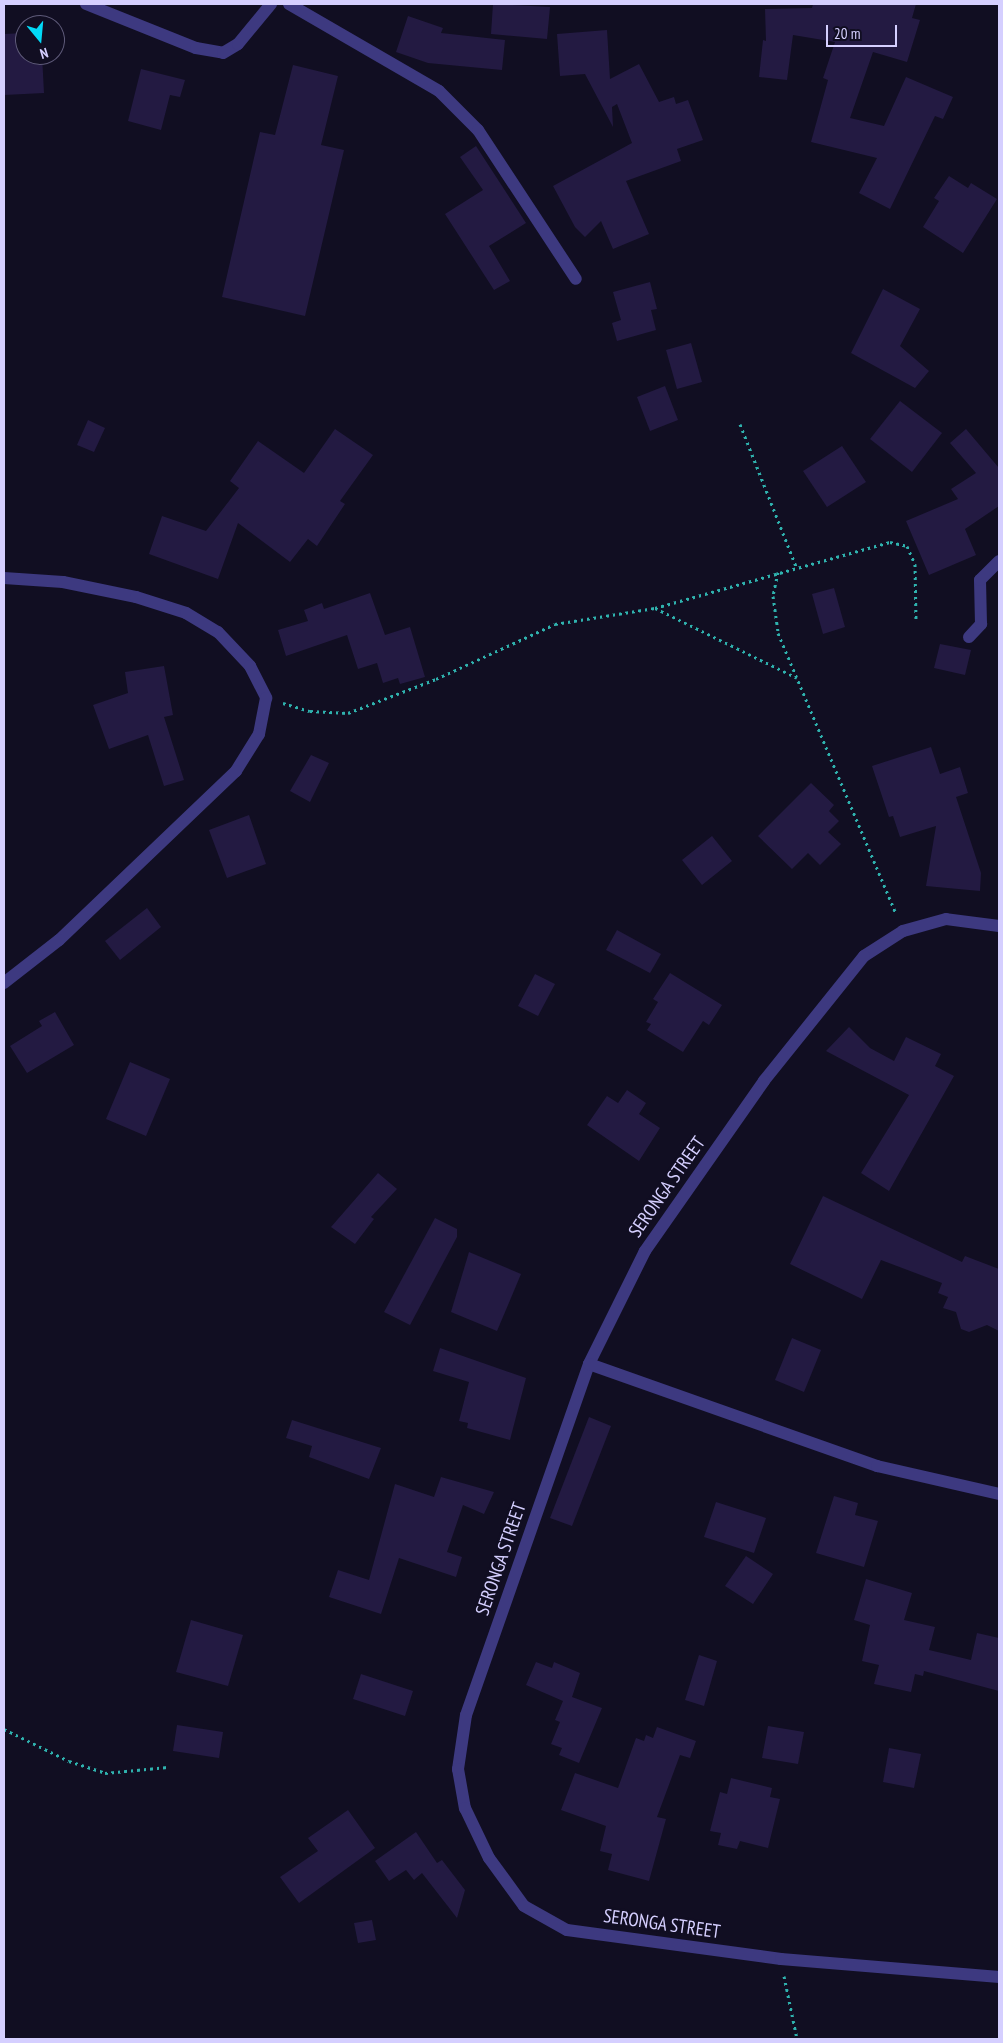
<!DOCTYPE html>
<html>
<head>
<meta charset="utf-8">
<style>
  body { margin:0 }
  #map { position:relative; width:1003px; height:2043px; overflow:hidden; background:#110e22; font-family:"PT Sans Narrow",sans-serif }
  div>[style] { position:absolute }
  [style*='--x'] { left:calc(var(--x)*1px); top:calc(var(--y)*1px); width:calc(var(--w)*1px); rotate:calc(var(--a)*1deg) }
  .building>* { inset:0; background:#231a42 }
  .path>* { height:3px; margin-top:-1.5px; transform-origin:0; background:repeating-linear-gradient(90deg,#2fb2ae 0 2.5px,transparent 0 6.5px) }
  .minor>* { height:12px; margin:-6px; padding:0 6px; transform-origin:6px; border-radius:6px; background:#3d3980 }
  span { translate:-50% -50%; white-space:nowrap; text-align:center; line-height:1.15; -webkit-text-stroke:4.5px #110e22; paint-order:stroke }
  .street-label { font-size:19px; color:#d5cfff }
  .frame { position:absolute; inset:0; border:5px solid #d5cfff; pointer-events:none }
  .north { position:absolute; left:15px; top:15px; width:50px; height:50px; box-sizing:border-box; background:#110e22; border:1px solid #5f5b7a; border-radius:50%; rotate:163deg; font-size:14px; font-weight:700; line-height:20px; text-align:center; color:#d5cfff }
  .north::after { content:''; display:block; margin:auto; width:18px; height:22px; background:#02d9f7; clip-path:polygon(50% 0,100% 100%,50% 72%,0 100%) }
  .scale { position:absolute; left:826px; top:25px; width:71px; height:22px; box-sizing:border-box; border:2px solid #d5cfff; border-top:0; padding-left:6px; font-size:15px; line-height:18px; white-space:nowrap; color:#d5cfff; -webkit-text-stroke:4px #110e22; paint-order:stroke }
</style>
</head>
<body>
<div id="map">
  <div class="building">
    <i style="clip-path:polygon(493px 4px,550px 7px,547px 39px,491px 34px)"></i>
    <i style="clip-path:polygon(813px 4px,916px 4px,912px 18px,920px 20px,907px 62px,873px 52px,850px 118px,884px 126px,906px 77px,953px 97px,943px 119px,935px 116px,890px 209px,859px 193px,877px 158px,811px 142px,828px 80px,823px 78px,835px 42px,793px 35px,787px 80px,759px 77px,763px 40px,766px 41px,765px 9px,812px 8px)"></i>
    <i style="clip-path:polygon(408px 16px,443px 28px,441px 33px,505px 40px,502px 70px,428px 63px,396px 52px)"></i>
    <i style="clip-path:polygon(607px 30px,610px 79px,639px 64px,659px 102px,674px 97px,676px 104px,688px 100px,703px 140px,677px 149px,681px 161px,626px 181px,649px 234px,613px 249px,601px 221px,585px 237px,575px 227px,553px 186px,632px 143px,617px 104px,612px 107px,613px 127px,585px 74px,560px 76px,557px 34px)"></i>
    <i style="clip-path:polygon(25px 33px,25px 55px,42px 55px,44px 93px,4px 95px,4px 34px)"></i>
    <i style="clip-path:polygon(293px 65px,338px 76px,321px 145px,344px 150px,305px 316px,222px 297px,260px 132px,275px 135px)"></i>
    <i style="clip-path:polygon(141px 69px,185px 80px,180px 97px,170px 95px,161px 130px,128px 121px)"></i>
    <i style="clip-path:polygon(476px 146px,526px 223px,489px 246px,510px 281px,494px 290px,445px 214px,483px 190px,460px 157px)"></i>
    <i style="clip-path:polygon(949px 176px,968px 188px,971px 183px,997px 199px,963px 253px,923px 227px,939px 201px,934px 198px)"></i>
    <i style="clip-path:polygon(650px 282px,657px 309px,651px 310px,656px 330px,617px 341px,612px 323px,621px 320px,613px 292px)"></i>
    <i style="clip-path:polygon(883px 289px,920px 309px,900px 346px,929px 371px,915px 388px,851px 353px)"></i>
    <i style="clip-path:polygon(691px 343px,702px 382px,677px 389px,666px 350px)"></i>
    <i style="clip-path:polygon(665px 386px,678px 420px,650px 431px,637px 397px)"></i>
    <i style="clip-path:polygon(900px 401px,942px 433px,912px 472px,870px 439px)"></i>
    <i style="clip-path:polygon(88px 420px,105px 428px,94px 452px,77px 445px)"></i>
    <i style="clip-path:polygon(335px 429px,373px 455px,340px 501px,345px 504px,317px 546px,308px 539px,290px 562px,238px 523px,218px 579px,149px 554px,162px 516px,206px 531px,239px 488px,230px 481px,258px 441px,304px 473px)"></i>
    <i style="clip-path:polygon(966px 429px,999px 468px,999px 506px,965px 529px,976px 555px,929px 575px,906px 521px,958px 499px,951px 489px,976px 473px,950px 443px)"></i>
    <i style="clip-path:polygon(842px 446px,866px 482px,827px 507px,803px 471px)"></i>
    <i style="clip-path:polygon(834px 588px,845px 627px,823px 634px,812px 594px)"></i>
    <i style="clip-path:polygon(370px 593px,385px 635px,410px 627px,425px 677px,400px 684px,398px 678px,383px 683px,377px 663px,358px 669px,347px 635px,286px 656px,278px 630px,308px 621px,304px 610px,322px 603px,324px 609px)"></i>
    <i style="clip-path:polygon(940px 644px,971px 650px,965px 675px,934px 668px)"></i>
    <i style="clip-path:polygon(164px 666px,173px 715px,164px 717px,184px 780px,164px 786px,148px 735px,109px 749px,93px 705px,128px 693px,125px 672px)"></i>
    <i style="clip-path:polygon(931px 747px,940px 774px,960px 767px,968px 793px,956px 797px,981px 873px,980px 891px,926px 886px,936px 826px,900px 837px,893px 816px,889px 817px,872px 766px)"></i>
    <i style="clip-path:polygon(311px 755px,329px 763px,310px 802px,290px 791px)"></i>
    <i style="clip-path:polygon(811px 783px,834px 805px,829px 811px,839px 821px,828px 832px,841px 844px,820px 865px,808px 853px,792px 869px,758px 836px)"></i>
    <i style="clip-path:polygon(249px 815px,266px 864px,227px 878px,209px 830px)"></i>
    <i style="clip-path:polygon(712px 836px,732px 861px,702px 885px,682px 860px)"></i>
    <i style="clip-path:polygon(147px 908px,161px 927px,120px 960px,105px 941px)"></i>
    <i style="clip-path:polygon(617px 930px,661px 954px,650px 973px,606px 950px)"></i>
    <i style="clip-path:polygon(670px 973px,722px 1005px,709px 1025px,703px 1021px,683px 1052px,647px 1030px,651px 1024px,646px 1022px,658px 1002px,653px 999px)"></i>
    <i style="clip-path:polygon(535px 974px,555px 984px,538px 1016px,518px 1006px)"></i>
    <i style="clip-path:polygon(55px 1012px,74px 1045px,27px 1073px,10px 1046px,42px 1026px,39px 1021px)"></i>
    <i style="clip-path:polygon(849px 1027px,870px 1048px,894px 1061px,906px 1037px,941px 1054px,935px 1066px,954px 1076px,889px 1191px,861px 1173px,909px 1095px,826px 1051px)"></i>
    <i style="clip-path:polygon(130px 1062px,170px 1079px,146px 1136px,106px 1119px)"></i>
    <i style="clip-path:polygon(627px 1090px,646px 1103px,639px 1114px,660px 1128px,639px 1161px,587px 1125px,607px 1096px,618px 1103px)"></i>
    <i style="clip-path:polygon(378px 1173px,397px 1189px,371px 1217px,374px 1219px,355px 1244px,331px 1227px)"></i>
    <i style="clip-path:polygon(823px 1196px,962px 1262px,965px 1256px,999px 1269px,999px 1331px,987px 1325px,969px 1332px,961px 1329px,956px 1312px,943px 1308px,948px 1297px,938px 1293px,942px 1283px,881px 1260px,862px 1299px,790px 1264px)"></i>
    <i style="clip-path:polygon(435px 1218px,457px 1229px,457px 1237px,410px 1325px,384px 1312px)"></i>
    <i style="clip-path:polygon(469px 1252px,521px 1274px,497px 1331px,451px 1312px)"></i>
    <i style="clip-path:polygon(792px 1338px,821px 1350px,804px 1392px,775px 1380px)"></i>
    <i style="clip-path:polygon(440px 1348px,526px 1378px,510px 1440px,467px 1428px,468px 1423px,459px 1421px,469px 1382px,433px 1371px)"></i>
    <i style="clip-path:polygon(589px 1417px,611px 1426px,572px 1526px,550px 1518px)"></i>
    <i style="clip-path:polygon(292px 1420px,381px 1448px,369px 1479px,309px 1457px,312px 1446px,286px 1438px)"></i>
    <i style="clip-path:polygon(441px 1477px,494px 1492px,484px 1514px,463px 1505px,447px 1552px,462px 1557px,456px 1577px,399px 1558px,381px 1614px,329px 1597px,338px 1570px,369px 1580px,395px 1484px,434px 1497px)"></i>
    <i style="clip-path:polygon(834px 1496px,858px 1503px,855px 1515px,878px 1521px,864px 1567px,816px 1553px)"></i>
    <i style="clip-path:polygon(716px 1502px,766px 1518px,754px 1553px,704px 1537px)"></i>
    <i style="clip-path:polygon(746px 1556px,773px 1574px,753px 1604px,725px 1586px)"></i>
    <i style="clip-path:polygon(866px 1579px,912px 1593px,904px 1620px,935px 1627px,929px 1650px,971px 1660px,977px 1633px,999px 1638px,999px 1691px,924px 1671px,923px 1676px,915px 1674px,911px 1692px,874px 1684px,879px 1665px,862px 1661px,870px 1625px,854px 1620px)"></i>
    <i style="clip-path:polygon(191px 1620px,243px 1635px,228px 1686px,176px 1672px)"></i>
    <i style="clip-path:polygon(699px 1655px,717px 1661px,704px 1706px,685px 1700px)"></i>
    <i style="clip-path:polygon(536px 1662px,552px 1668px,554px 1662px,580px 1673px,572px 1697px,602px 1708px,579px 1763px,559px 1755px,562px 1748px,551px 1744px,560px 1722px,555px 1720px,563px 1701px,526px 1685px)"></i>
    <i style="clip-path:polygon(361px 1674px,413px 1691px,405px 1716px,353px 1699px)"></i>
    <i style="clip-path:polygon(177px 1725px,223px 1732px,219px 1758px,173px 1751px)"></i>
    <i style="clip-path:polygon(768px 1726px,804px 1732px,798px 1764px,762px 1758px)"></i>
    <i style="clip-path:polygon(657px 1727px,696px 1741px,690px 1758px,680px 1755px,657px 1817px,666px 1819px,649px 1881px,608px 1870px,612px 1854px,600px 1851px,606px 1826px,561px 1810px,575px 1773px,618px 1788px,636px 1738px,644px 1741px,646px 1735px,653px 1738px)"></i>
    <i style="clip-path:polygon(889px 1748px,921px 1754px,914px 1788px,883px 1782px)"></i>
    <i style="clip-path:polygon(731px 1778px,772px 1788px,770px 1797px,780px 1799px,768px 1848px,740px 1841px,737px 1849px,718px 1845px,721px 1833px,710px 1831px,720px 1792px,727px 1794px)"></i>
    <i style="clip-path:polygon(348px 1810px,375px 1848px,299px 1903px,280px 1877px,318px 1851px,308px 1838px)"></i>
    <i style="clip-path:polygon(416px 1832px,437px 1863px,442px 1860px,465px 1890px,457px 1918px,422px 1873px,414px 1880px,406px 1870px,389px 1881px,375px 1861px)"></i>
    <i style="clip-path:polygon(372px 1920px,376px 1940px,358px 1943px,354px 1923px)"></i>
  </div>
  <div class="path">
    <i style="--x:740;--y:424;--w:153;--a:68.5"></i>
    <i style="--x:778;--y:572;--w:25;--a:102"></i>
    <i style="--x:773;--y:596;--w:37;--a:82"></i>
    <i style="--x:778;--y:633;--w:305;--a:67.2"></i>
    <i style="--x:655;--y:608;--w:158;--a:26.2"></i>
    <i style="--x:283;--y:703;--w:28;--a:17"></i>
    <i style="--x:310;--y:711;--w:38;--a:3"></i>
    <i style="--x:348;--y:713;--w:94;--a:-21.1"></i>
    <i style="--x:436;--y:679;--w:131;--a:-24.8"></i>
    <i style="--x:555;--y:624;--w:101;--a:-9.1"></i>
    <i style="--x:655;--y:608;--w:244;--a:-15.7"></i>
    <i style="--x:890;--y:542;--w:17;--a:13"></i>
    <i style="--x:907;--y:546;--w:20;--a:66"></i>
    <i style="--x:915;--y:564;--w:58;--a:89"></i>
    <i style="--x:4;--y:1729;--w:72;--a:26.2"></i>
    <i style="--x:69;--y:1761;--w:38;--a:18"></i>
    <i style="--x:105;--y:1773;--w:63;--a:-5.4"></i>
    <i style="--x:784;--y:1976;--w:64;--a:78.3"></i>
  </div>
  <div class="minor">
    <i style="--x:86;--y:4;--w:118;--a:21.8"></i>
    <i style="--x:196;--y:48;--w:27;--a:10"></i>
    <i style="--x:223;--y:53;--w:17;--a:-31"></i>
    <i style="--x:238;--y:44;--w:52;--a:-50.5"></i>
    <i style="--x:289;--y:4;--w:173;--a:30.1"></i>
    <i style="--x:439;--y:91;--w:55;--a:45"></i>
    <i style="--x:478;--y:130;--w:178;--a:56.7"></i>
    <i style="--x:4;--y:578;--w:59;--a:3.9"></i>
    <i style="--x:63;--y:582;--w:75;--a:11.6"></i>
    <i style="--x:136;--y:597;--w:52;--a:17.7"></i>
    <i style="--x:186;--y:613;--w:37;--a:31"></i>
    <i style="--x:218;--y:632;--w:47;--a:46.7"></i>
    <i style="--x:250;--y:666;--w:36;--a:63"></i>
    <i style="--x:266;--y:698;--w:37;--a:101"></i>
    <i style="--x:259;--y:734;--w:44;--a:121.9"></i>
    <i style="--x:236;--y:771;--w:245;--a:136.3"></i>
    <i style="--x:59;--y:940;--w:70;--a:142"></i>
    <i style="--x:969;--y:637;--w:18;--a:-47"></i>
    <i style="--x:981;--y:624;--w:44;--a:-91.3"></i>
    <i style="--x:980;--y:580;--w:27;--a:-45"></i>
    <i style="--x:999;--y:926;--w:53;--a:-172.5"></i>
    <i style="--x:946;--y:919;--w:45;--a:164.4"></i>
    <i style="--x:903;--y:931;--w:46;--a:147.3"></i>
    <i style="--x:864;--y:956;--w:160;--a:128.7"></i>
    <i style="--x:764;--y:1081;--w:208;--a:125"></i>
    <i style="--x:645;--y:1251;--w:126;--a:116.4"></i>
    <i style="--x:589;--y:1364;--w:372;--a:109.3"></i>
    <i style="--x:466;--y:1715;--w:55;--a:98.4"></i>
    <i style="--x:458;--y:1769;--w:40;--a:80"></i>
    <i style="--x:465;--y:1808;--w:55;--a:64.4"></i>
    <i style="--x:489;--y:1858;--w:59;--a:53.9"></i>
    <i style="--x:524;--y:1906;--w:49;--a:29.2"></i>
    <i style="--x:567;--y:1930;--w:216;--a:7.7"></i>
    <i style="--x:781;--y:1959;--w:219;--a:4.7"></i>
    <i style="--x:589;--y:1364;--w:306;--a:19.5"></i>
    <i style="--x:877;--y:1466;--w:125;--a:12.9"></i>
  </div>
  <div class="street-label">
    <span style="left:667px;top:1187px;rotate:-55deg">SERONGA STREET</span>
    <span style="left:501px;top:1559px;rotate:-71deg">SERONGA STREET</span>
    <span style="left:662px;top:1924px;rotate:8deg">SERONGA STREET</span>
  </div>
  <div class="frame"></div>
  <div class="north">N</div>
  <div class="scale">20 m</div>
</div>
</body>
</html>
